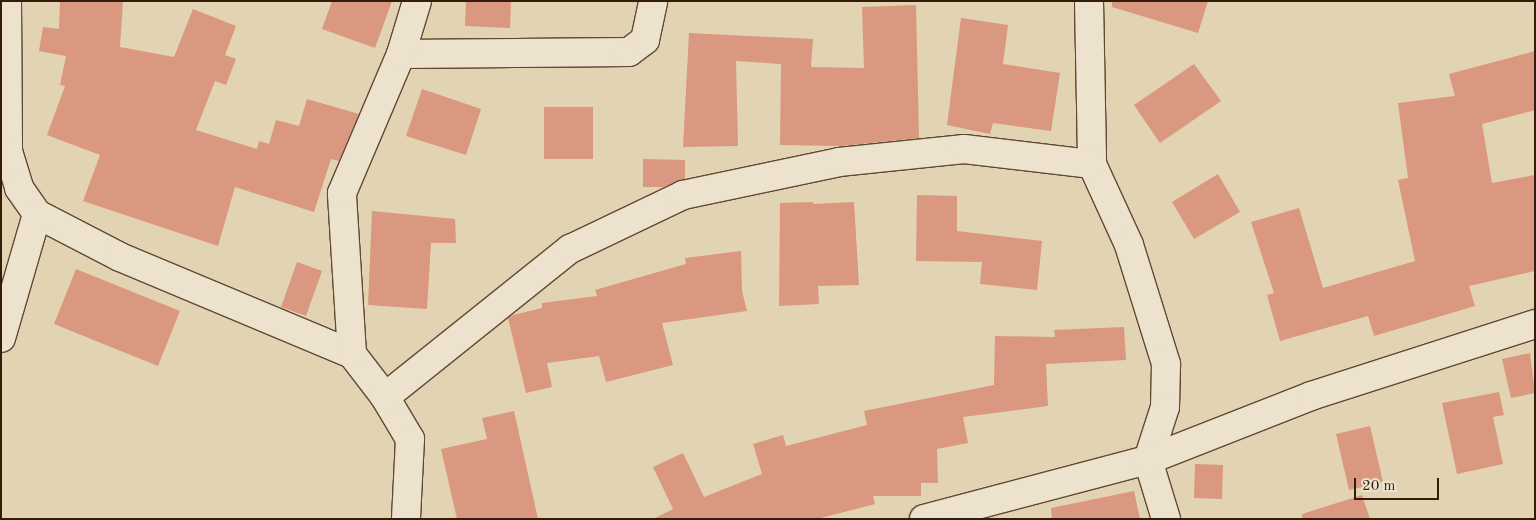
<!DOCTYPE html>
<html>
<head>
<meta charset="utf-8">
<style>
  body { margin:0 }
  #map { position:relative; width:1536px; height:520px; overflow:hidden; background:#e2d3b2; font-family:"Old Standard TT",serif }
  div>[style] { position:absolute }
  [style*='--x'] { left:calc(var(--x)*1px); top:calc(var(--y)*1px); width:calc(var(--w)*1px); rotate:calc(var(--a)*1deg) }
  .building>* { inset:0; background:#d9987f }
  .roads { filter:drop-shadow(1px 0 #604934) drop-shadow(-1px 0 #604934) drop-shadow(0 1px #604934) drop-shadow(0 -1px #604934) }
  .minor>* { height:28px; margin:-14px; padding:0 14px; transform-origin:14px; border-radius:14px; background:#ece2cd }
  span { translate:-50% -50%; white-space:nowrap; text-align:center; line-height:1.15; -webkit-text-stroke:4px #ece2cd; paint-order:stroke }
  .frame { position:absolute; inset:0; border:2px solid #341b0a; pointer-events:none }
  .scale { position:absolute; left:1354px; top:478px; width:85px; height:22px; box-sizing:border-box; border:2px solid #341b0a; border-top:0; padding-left:6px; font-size:15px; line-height:18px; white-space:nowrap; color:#341b0a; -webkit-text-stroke:4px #ece2cd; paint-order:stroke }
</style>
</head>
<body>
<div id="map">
  <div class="building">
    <i style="clip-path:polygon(60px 1px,123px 1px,120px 47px,174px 57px,193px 9px,236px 26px,225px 55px,236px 59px,226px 85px,215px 81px,196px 130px,257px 149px,259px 141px,269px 144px,276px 120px,299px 126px,307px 99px,359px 114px,339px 161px,331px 159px,314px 212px,235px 187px,218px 246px,83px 201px,100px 155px,47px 135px,65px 86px,60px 85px,66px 56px,39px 51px,43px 27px,59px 29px)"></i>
    <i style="clip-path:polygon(332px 1px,392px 1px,375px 48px,322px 29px)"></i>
    <i style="clip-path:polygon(466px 1px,511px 1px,510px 28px,465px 26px)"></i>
    <i style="clip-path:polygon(1112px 1px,1208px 1px,1198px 33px,1112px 7px)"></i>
    <i style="clip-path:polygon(916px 5px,919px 138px,841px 146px,780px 145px,781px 64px,736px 61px,738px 146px,683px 147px,689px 33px,813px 39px,811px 67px,864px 68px,862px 7px)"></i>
    <i style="clip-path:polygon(961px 18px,1008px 25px,1003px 64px,1060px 73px,1051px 131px,993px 123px,990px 134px,947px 125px)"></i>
    <i style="clip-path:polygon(1535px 51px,1535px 110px,1482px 124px,1492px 183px,1535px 175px,1535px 271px,1469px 286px,1475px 306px,1374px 336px,1368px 316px,1280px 341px,1267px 295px,1274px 293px,1251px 222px,1299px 208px,1323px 288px,1415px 261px,1398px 180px,1408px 178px,1398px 103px,1455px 96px,1449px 74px)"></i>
    <i style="clip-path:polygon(1194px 64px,1221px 101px,1160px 143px,1134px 105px)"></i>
    <i style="clip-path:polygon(422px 89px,481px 109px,466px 155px,406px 136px)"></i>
    <i style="clip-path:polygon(544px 107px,593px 107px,593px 159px,544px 159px)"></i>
    <i style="clip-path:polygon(643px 159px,685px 160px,685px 179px,663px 187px,643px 187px)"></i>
    <i style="clip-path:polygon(1218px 174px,1240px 212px,1194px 239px,1172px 202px)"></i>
    <i style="clip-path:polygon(917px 195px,957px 196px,957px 231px,1042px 241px,1037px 290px,980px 284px,982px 262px,916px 261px)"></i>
    <i style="clip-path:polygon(813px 202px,813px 204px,854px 202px,859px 285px,818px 286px,819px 304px,779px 306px,780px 203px)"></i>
    <i style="clip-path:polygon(372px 211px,455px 219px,456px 243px,431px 243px,427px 309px,368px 305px)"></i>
    <i style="clip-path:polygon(741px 251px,742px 291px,747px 311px,662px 323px,673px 365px,606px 382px,599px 356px,547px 363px,552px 387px,526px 393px,508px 318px,513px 315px,542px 308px,542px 303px,597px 296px,595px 290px,686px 264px,685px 258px)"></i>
    <i style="clip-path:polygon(297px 262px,322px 271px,306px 316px,281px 307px)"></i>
    <i style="clip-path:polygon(76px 269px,180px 311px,158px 366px,54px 324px)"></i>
    <i style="clip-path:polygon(1124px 327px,1126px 360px,1046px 364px,1048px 406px,963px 417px,968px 443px,937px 449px,938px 483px,921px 483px,921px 496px,873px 496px,875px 504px,817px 519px,653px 519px,673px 509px,653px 467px,683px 453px,704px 497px,762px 474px,753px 444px,783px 435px,786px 446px,867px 425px,864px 411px,994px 385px,995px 336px,1055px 337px,1054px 330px)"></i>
    <i style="clip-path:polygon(1530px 353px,1535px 393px,1511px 398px,1502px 359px)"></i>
    <i style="clip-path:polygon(1499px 392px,1504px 415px,1493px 417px,1503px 464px,1457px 474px,1442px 403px)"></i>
    <i style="clip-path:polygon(514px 411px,538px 519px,457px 519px,441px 449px,487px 439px,482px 418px)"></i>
    <i style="clip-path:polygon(1370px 426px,1383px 482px,1349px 490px,1336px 434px)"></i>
    <i style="clip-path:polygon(1195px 464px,1223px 465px,1222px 499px,1194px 498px)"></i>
    <i style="clip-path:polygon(1134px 491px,1140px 519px,1052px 519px,1051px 508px)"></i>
    <i style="clip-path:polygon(1362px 495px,1370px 519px,1302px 519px,1302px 514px)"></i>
  </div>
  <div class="roads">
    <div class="minor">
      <i style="--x:7;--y:1;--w:150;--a:89.6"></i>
      <i style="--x:8;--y:151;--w:39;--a:73"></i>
      <i style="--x:19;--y:188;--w:32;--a:55"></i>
      <i style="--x:37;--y:214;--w:93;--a:27.4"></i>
      <i style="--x:120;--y:257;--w:251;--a:22.7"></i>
      <i style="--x:352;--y:354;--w:54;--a:52.5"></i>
      <i style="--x:385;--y:397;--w:49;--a:59.2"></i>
      <i style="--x:410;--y:439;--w:80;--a:92.9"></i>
      <i style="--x:1089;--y:1;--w:163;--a:88.9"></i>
      <i style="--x:1092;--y:164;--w:89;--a:65.4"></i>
      <i style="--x:1129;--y:245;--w:125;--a:72.7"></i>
      <i style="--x:1166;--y:364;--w:43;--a:91.3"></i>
      <i style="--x:1165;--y:407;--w:56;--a:107.8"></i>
      <i style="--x:1148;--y:460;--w:62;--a:73"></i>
      <i style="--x:401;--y:54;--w:228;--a:-0.5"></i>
      <i style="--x:629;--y:52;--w:20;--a:-37"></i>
      <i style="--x:645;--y:40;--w:40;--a:-78"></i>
      <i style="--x:1;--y:338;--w:129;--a:-73.8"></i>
      <i style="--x:352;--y:354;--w:161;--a:-93.6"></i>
      <i style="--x:342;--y:193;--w:151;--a:-67"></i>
      <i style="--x:401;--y:54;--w:55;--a:-73.2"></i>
      <i style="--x:385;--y:397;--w:237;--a:-38.7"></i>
      <i style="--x:570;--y:249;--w:125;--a:-25.5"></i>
      <i style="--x:683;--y:195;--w:159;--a:-11.9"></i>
      <i style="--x:839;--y:162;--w:126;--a:-5.9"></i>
      <i style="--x:964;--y:149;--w:129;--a:6.7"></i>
      <i style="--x:924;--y:519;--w:232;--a:-14.8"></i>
      <i style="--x:1148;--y:460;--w:175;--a:-21.4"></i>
      <i style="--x:1311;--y:396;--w:235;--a:-17.8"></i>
    </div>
  </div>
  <div class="frame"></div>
  <div class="scale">20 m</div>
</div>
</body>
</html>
